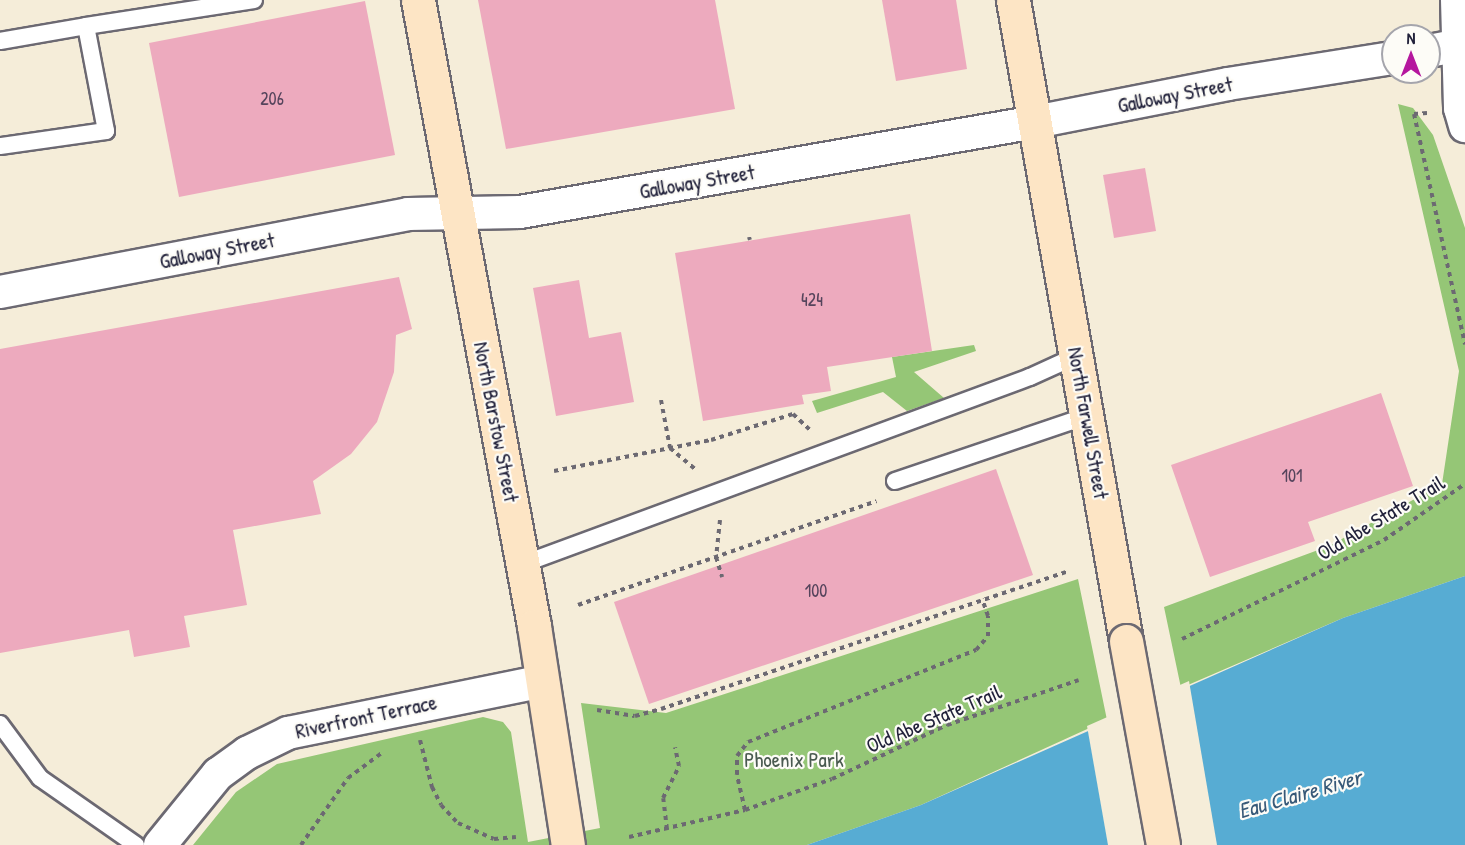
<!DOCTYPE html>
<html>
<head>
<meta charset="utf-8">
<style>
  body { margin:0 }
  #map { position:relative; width:1465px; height:845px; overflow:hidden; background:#f5edd9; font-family:"Patrick Hand",sans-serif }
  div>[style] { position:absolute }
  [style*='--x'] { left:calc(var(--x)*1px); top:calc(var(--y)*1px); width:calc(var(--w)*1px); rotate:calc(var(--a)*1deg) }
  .green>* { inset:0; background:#95c676 }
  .water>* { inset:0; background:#57acd3 }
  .pier>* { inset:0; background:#f5edd9 }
  .building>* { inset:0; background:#edaabe }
  .path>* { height:4px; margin-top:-2px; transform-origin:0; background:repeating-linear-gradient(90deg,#6c6972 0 4.5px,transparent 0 9px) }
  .roads { filter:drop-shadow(2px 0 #6c6972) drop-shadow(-2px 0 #6c6972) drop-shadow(0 2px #6c6972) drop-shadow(0 -2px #6c6972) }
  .lane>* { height:16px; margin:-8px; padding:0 8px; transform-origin:8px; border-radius:8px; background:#fff }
  .street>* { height:32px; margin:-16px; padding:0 16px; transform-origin:16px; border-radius:16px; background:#fff }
  .secondary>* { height:33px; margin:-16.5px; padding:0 16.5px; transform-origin:16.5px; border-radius:16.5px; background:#fde5c5 }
  .bridges { filter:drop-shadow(2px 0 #6c6972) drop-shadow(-2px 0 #6c6972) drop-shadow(0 2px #6c6972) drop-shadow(0 -2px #6c6972) }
  .secondary-bridge>* { height:33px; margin:-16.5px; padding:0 16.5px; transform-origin:16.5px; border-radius:16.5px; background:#fde5c5 }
  span { translate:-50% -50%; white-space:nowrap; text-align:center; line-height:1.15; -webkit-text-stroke:4.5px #fdfcf7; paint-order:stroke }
  .number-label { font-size:18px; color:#55445c }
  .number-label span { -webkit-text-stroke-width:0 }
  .street-label { font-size:21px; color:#22223b }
  .park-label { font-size:21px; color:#4a5b50 }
  .water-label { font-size:22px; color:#375978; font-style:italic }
  .north { position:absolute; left:1381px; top:24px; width:60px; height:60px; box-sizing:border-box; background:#fdfcf7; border:2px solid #a5a5ac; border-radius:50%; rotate:0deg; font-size:16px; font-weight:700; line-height:24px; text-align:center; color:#22223b }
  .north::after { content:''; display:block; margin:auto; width:21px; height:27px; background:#b5179e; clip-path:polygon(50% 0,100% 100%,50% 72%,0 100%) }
</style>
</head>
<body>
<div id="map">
  <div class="green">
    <i style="clip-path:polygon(1398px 104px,1413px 108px,1433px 135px,1465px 228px,1465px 576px,1343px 618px,1181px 688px,1164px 607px,1329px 546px,1442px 484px,1459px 371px)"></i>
    <i style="clip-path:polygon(974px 345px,976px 351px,914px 372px,944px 398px,907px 411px,883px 392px,817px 413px,812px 401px,896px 377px,892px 357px)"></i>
    <i style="clip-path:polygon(1078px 579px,1107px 720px,921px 805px,807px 845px,193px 845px,236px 792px,277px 764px,483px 717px,503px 722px,511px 732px,528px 842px,600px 828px,581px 703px,666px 713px)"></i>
  </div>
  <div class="water">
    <i style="clip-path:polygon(1465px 576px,1465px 845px,807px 845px,921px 805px,1343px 618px)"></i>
  </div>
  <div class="pier">
    <i style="clip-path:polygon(1189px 681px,1217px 845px,1108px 845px,1087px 726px)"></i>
  </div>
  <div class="building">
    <i style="clip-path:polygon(478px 0,715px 0,735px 109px,506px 149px)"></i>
    <i style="clip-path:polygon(882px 0,956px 0,967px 69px,896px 81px)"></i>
    <i style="clip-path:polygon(365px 1px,395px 155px,179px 197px,149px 43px)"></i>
    <i style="clip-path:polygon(1145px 168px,1156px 231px,1114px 238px,1103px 175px)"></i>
    <i style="clip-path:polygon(910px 214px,932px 351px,827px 367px,831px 391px,802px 395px,804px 404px,703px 421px,675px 253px)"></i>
    <i style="clip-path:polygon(399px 277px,412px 329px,396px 335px,394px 372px,377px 422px,351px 454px,313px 481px,321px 514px,233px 530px,247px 605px,184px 616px,190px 647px,134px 657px,129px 630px,0 653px,0 349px)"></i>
    <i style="clip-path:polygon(579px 280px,589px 338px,621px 332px,634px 402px,556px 416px,533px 288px)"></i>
    <i style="clip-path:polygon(1381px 393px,1413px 486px,1308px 522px,1315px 541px,1210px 577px,1171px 465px)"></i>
    <i style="clip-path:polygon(996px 469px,1033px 575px,649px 704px,614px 602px)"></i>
  </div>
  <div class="path">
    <i style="--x:1427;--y:113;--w:13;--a:176"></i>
    <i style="--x:1414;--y:114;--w:236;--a:77.5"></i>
    <i style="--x:749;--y:237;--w:3;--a:72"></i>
    <i style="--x:661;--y:400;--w:49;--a:79.4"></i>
    <i style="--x:670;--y:448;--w:34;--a:40"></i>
    <i style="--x:554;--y:471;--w:160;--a:-11.2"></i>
    <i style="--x:711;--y:440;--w:86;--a:-17.6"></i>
    <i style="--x:793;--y:414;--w:23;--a:43"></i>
    <i style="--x:720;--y:520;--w:37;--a:96"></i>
    <i style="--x:716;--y:557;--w:21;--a:73"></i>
    <i style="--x:578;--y:605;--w:316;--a:-19.2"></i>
    <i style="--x:1182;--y:639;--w:225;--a:-26.1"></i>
    <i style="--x:1384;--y:540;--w:98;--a:-34.7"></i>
    <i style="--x:597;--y:710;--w:38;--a:9"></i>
    <i style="--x:635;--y:716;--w:27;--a:-15"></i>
    <i style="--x:661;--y:709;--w:431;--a:-18.7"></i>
    <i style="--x:420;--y:740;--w:49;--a:75.7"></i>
    <i style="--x:432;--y:787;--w:20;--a:63"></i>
    <i style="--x:441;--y:805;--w:25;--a:47"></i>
    <i style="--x:458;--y:823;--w:39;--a:24"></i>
    <i style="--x:494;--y:839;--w:22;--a:-5"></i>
    <i style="--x:745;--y:810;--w:37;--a:-103"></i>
    <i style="--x:737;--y:774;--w:18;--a:-90"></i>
    <i style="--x:737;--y:756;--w:18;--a:-52"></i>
    <i style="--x:748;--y:742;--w:246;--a:-22"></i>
    <i style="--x:976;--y:650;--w:18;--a:-49"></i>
    <i style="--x:988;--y:636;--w:20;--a:-90"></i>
    <i style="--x:988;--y:616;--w:18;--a:-109"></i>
    <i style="--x:667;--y:829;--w:31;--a:-97"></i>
    <i style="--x:663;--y:798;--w:36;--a:-63"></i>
    <i style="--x:679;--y:766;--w:19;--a:-102"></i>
    <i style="--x:629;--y:837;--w:119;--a:-13.1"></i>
    <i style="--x:745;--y:810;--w:92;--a:-19.6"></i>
    <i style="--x:832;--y:779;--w:127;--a:-25.2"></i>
    <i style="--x:947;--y:725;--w:139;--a:-18.8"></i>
    <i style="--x:301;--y:845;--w:82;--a:-55"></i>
    <i style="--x:348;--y:778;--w:44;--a:-36.6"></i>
  </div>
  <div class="roads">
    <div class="lane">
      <i style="--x:86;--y:26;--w:170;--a:-8.8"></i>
      <i style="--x:0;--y:41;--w:87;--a:-9.9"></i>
      <i style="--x:86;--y:26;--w:107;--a:79.2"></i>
      <i style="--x:106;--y:131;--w:107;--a:171.9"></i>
      <i style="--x:895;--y:481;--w:203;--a:-18.7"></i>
      <i style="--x:523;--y:564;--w:540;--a:-20.25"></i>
      <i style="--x:1030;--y:377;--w:51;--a:-24.5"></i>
      <i style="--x:0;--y:724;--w:67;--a:53.5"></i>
      <i style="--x:40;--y:778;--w:117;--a:34.9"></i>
    </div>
    <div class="street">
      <i style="--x:1457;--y:0;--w:108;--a:88.4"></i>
      <i style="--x:1460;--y:108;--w:19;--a:74"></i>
      <i style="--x:1429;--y:51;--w:37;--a:-11"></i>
      <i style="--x:0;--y:292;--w:415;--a:-10.8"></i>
      <i style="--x:408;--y:214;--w:112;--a:-1"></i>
      <i style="--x:520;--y:212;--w:523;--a:-9.91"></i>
      <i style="--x:1035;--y:122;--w:197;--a:-11.1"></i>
      <i style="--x:1228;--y:84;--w:167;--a:-9"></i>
      <i style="--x:160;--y:845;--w:92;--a:-50.8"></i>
      <i style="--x:218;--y:774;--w:36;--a:-36"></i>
      <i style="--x:247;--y:753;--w:46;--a:-26"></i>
      <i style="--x:288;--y:733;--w:260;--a:-11.5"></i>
    </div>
    <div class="secondary">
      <i style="--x:418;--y:0;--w:637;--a:79.5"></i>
      <i style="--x:534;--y:626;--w:222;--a:81.2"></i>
      <i style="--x:1013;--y:0;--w:651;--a:80"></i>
    </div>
  </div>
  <div class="bridges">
    <div class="secondary-bridge">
      <i style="--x:1126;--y:641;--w:207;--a:79.7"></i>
    </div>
  </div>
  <div class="number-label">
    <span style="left:272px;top:99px">206</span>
    <span style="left:812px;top:300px">424</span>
    <span style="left:1292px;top:476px">101</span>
    <span style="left:816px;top:591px">100</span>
  </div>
  <div class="street-label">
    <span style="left:1175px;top:95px;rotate:-11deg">Galloway Street</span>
    <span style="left:697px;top:182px;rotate:-10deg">Galloway Street</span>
    <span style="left:217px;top:251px;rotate:-11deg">Galloway Street</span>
    <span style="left:496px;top:422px;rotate:79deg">North Barstow Street</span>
    <span style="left:1088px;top:423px;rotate:80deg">North Farwell Street</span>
    <span style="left:1381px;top:518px;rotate:-31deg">Old Abe State Trail</span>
    <span style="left:366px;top:717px;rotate:-12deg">Riverfront Terrace</span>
    <span style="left:934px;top:719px;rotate:-23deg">Old Abe State Trail</span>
  </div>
  <div class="park-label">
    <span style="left:794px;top:760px">Phoenix Park</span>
  </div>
  <div class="water-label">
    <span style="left:1300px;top:794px;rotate:-16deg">Eau Claire River</span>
  </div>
  <div class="north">N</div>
</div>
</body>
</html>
